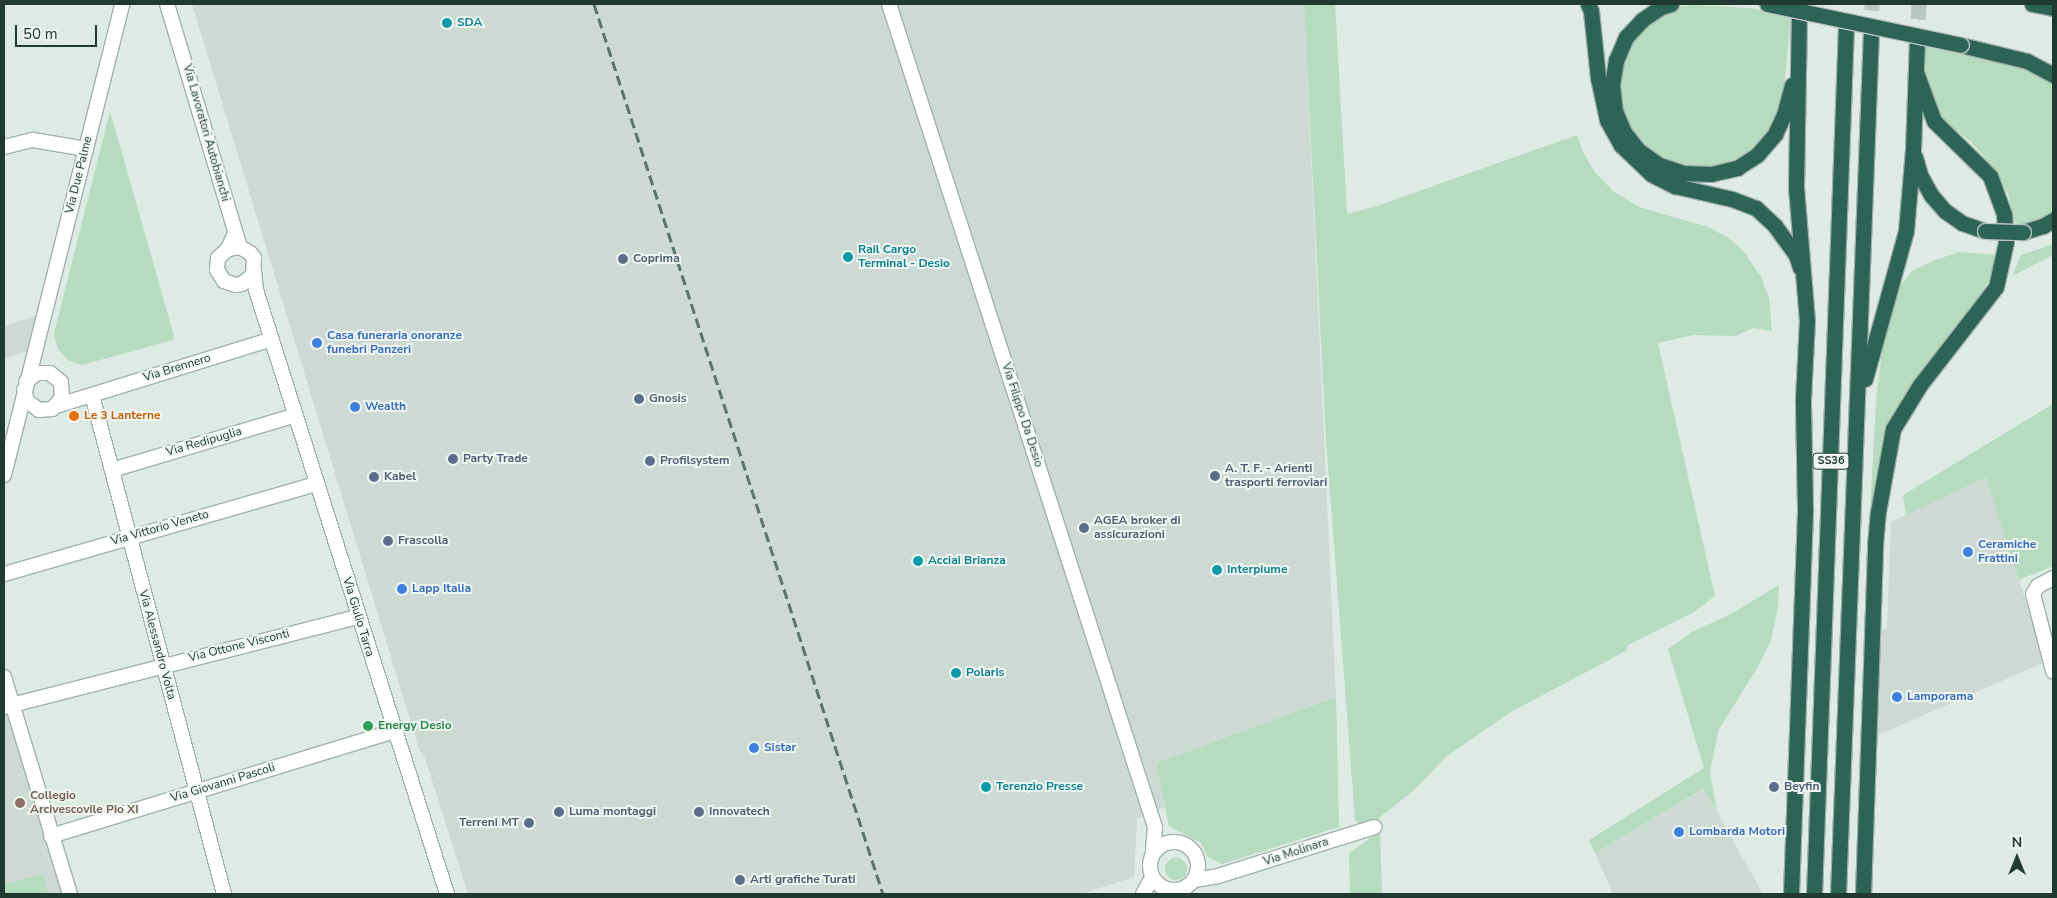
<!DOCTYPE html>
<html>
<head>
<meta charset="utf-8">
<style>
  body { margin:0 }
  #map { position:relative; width:2057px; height:898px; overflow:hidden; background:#deeae4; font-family:"Nunito Sans",sans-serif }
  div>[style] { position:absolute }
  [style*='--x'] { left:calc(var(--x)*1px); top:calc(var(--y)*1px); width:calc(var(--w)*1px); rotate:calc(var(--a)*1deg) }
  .built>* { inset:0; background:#cdd9d3 }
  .green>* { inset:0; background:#b7dbbf }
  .round { border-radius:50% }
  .highway-tunnel>* { height:15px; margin-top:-7.5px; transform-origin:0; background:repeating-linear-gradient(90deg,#b8c7c0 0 15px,transparent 0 23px) }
  .roads { filter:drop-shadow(1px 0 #a1b1ab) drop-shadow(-1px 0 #a1b1ab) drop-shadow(0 1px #a1b1ab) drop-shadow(0 -1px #a1b1ab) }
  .minor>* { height:14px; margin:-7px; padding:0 7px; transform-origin:7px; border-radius:7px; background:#fff }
  .minor>.ring { margin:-7px; padding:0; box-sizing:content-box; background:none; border:14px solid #fff; border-radius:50% }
  .highway>* { height:15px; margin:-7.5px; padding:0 7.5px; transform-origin:7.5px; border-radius:7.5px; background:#2d6455 }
  .rail>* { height:3px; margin-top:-1.5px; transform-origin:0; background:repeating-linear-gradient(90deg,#5a756c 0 10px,transparent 0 15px) }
  .bridges { filter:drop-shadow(1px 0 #bcc4c1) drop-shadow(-1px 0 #bcc4c1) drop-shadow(0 1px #bcc4c1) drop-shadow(0 -1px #bcc4c1) }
  .highway-bridge>* { height:15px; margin:-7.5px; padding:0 7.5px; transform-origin:7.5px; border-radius:7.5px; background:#2d6455 }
  .dots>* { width:14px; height:14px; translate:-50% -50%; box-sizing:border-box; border:2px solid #eff6f2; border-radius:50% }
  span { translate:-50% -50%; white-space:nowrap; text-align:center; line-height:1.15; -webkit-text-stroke:4px #eff6f2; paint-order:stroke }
  .shield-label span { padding:1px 4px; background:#eff6f2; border:1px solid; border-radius:4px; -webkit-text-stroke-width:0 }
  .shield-label { font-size:11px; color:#203931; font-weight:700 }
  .culture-label { font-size:12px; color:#0d838f; font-weight:700 }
  .left { translate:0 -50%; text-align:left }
  .street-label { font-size:12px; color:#203931 }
  .service-label { font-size:12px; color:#4e5e75; font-weight:700 }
  .right { translate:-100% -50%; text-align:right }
  .shop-label { font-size:12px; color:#366cbe; font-weight:700 }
  .food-label { font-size:12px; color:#c56008; font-weight:700 }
  .leisure-label { font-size:12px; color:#27864d; font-weight:700 }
  .education-label { font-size:12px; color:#785e54; font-weight:700 }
  .frame { position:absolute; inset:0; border:5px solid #203931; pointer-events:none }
  .north { position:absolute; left:1992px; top:833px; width:50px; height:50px; -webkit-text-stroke:4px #eff6f2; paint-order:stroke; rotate:0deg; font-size:14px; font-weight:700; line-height:20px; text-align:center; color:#203931 }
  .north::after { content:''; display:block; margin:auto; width:18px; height:22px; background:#203931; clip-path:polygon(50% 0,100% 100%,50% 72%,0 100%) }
  .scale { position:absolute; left:15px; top:25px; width:82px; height:22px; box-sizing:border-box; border:2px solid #203931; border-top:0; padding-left:6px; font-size:15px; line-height:18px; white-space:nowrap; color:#203931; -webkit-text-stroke:4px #eff6f2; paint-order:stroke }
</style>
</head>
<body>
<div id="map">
  <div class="built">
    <i style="clip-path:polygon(192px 4px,1304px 4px,1336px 697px,1156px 763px,1165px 807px,1137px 819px,1134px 877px,1081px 894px,468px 894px,425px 758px,419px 749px)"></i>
    <i style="clip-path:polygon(36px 316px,27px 351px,4px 359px,4px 326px)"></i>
    <i style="clip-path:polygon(1986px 476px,2045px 662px,1876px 736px,1879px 630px,1887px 630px,1891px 522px)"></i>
    <i style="clip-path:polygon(6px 710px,64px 894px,4px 894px,4px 711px)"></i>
    <i style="clip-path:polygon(1704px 789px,1763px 894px,1613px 894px,1595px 853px)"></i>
  </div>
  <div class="green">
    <i style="clip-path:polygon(1304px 4px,1335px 4px,1347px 214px,1380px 205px,1577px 135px,1583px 152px,1595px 172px,1613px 191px,1639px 207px,1708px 227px,1729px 238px,1745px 253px,1761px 277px,1769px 298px,1772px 331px,1753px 328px,1736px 336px,1693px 335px,1658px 343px,1715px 596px,1694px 612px,1628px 645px,1626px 651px,1511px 712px,1447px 756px,1414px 790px,1374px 822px,1359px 824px,1355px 819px,1326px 440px)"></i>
    <i style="clip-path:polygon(1695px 5px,1750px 8px,1791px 16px,1783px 97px,1770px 129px,1759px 144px,1744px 155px,1725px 164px,1700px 167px,1675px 163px,1651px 151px,1634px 133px,1625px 116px,1619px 89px,1621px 67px,1629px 45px,1640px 30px,1660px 14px,1679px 6px)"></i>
    <i style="clip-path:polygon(1924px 44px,1999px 56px,2053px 79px,2053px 212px,2046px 217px,2016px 226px,2008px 194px,1992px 166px,1972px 143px,1944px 120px,1934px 103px,1926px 78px)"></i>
    <i style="clip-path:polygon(110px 111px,174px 336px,173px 340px,82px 365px,69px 361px,58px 349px,54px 334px)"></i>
    <i style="clip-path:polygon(2053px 244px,2053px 255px,2012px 276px,2021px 255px)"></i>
    <i style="clip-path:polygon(1959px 252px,1999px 255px,1995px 272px,1886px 441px,1870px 513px,1876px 401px,1883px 342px,1891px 302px,1899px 287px,1912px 271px,1935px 260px)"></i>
    <i style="clip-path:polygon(2053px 404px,2053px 566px,2019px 580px,1986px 477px,1906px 515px,1903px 495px)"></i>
    <i style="clip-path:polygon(1779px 585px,1778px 607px,1771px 640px,1756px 670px,1718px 731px,1710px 773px,1717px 811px,1703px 789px,1595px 853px,1589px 840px,1704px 768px,1668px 649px,1692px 632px,1729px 615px)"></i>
    <i style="clip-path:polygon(1336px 697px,1339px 827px,1222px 864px,1208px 857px,1201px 843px,1169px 826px,1156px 763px)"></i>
    <i style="clip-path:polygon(1380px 831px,1382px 894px,1350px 894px,1349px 853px)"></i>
    <i class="round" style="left:1165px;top:858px;width:22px;height:22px"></i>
    <i style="clip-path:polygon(44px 874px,48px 894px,4px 894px,4px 884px)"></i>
  </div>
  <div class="highway-tunnel">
    <i style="--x:1846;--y:27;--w:23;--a:-88"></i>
    <i style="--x:1871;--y:33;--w:29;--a:-88"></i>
    <i style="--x:1917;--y:42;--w:38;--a:-87"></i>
  </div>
  <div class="roads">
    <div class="minor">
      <i style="--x:167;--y:4;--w:254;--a:73.3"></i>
      <i style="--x:889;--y:4;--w:865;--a:72.09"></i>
      <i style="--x:1155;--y:827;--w:24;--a:95"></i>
      <i style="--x:4;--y:147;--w:30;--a:-14"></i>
      <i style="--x:33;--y:140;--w:54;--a:9.6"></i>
      <i style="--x:228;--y:249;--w:12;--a:-9"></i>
      <i style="--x:240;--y:247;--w:12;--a:31"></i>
      <i style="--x:250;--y:253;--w:6;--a:51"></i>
      <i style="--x:254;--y:258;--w:17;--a:93"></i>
      <i style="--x:253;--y:275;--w:14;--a:141"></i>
      <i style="--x:242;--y:284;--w:6;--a:171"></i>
      <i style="--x:236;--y:285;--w:13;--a:-162"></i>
      <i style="--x:224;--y:281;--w:13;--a:-122"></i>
      <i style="--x:217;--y:270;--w:12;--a:-85"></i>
      <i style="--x:218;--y:258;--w:13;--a:-42"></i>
      <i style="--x:228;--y:249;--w:17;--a:-66"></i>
      <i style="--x:254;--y:271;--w:19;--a:84"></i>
      <i style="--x:256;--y:290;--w:633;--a:72.45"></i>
      <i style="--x:24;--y:390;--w:11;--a:75"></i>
      <i style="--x:27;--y:401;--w:15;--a:37"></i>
      <i style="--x:39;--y:410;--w:13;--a:-4"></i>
      <i style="--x:52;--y:409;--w:15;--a:-48"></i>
      <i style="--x:62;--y:398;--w:16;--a:-94"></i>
      <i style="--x:61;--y:382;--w:14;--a:-141"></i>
      <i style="--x:50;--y:373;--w:13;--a:180"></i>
      <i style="--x:37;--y:373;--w:14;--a:141"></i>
      <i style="--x:92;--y:395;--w:516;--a:75.18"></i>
      <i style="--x:56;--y:406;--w:226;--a:-17.2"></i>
      <i style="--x:112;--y:470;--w:192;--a:-16.6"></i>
      <i style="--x:4;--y:475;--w:486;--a:-75.9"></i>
      <i style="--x:4;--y:574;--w:325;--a:-16.1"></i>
      <i style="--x:2053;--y:578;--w:17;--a:152"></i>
      <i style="--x:2038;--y:586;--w:9;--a:122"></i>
      <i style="--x:2033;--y:594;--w:80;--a:75.4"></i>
      <i style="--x:4;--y:677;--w:227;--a:73.1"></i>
      <i style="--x:4;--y:707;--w:365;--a:-14.3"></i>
      <i style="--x:51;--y:836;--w:359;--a:-17"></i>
      <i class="ring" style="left:1150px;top:842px;width:34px;height:34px"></i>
      <i style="--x:1194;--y:880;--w:24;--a:-9"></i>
      <i style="--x:1218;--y:876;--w:164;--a:-17.4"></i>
      <i style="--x:1143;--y:894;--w:18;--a:-61"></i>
    </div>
    <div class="highway">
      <i style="--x:1588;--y:4;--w:8;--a:67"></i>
      <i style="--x:1591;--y:11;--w:67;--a:84"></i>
      <i style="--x:1598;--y:78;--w:43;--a:77.9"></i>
      <i style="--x:1607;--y:120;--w:29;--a:61"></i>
      <i style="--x:1621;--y:145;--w:42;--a:44"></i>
      <i style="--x:1651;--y:174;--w:27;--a:27"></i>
      <i style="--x:1675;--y:186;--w:58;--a:12.8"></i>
      <i style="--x:1732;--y:199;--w:26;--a:21"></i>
      <i style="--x:1756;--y:208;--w:26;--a:43"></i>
      <i style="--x:1775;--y:226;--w:36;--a:54"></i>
      <i style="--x:1796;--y:255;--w:13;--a:72"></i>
      <i style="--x:1671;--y:4;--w:10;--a:163"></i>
      <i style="--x:1661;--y:7;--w:23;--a:146"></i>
      <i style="--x:1642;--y:20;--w:23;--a:133"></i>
      <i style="--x:1626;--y:37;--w:25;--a:113"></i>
      <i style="--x:1616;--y:60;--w:24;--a:99"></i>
      <i style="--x:1612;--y:84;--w:27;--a:84"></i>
      <i style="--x:1615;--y:111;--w:23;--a:67"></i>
      <i style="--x:1624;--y:132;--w:24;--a:52"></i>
      <i style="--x:1639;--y:151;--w:24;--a:35"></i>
      <i style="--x:1659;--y:165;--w:25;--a:18"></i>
      <i style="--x:1683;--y:173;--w:28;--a:2"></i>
      <i style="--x:1711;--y:174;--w:27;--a:-13"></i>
      <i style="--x:1737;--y:168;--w:24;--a:-33"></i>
      <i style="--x:1757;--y:155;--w:28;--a:-49"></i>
      <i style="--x:1775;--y:134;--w:21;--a:-65"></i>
      <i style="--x:1784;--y:115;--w:31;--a:-75"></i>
      <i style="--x:2032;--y:4;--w:21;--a:11"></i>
      <i style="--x:1961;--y:45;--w:68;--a:13.6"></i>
      <i style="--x:2027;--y:61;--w:30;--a:28"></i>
      <i style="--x:1915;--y:157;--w:19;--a:74"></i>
      <i style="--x:1920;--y:175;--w:23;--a:61"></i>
      <i style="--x:1931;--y:195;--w:21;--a:49"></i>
      <i style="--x:1945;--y:211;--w:21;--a:35"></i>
      <i style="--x:1962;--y:223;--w:24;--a:19"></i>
      <i style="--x:2023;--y:232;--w:21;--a:-17"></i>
      <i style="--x:2043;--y:226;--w:12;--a:-31"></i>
      <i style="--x:1865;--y:379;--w:154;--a:-74.5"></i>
      <i style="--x:1906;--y:231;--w:81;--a:-85.1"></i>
      <i style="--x:1913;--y:150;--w:108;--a:-87.9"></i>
      <i style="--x:1791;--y:894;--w:386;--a:-87.9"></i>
      <i style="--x:1805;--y:508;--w:109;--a:-91.1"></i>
      <i style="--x:1803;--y:399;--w:78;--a:-87.1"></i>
      <i style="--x:1807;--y:321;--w:135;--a:-94.7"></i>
      <i style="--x:1796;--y:186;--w:168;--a:-89"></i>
      <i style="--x:1814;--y:894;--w:868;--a:-87.89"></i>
      <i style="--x:1838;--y:894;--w:862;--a:-87.81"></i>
      <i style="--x:1863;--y:894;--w:349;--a:-88"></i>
      <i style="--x:1875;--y:545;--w:33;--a:-85"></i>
      <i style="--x:1878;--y:512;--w:84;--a:-79.8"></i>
      <i style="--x:1893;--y:429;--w:52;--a:-58.5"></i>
      <i style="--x:1920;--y:385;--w:124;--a:-52.2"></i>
      <i style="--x:1996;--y:287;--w:46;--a:-77.5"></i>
      <i style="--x:2006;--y:242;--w:28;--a:-94"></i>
      <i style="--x:2004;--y:214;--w:40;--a:-110.2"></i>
      <i style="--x:1990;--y:176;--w:78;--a:-135.5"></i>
      <i style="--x:1934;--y:121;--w:52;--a:-110.2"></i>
    </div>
  </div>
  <div class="rail">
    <i style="--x:594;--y:4;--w:936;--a:72.01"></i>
  </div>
  <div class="bridges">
    <div class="highway-bridge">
      <i style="--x:1767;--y:4;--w:198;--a:11.9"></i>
      <i style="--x:1985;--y:231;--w:38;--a:2"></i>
    </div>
  </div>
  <div class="dots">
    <i style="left:447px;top:23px;background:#0f9aa8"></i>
    <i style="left:848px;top:257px;background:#0f9aa8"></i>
    <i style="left:623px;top:259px;background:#5c6f8a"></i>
    <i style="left:317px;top:343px;background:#3f7fe0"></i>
    <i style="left:639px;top:399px;background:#5c6f8a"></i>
    <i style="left:355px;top:407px;background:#3f7fe0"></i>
    <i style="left:74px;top:416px;background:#e8710a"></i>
    <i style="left:453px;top:459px;background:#5c6f8a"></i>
    <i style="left:650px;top:461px;background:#5c6f8a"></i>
    <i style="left:1215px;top:476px;background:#5c6f8a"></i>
    <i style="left:374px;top:477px;background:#5c6f8a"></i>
    <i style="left:1084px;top:528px;background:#5c6f8a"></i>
    <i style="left:388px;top:541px;background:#5c6f8a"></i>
    <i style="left:1968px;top:552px;background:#3f7fe0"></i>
    <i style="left:918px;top:561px;background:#0f9aa8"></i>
    <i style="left:1217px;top:570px;background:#0f9aa8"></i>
    <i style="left:402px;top:589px;background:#3f7fe0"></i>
    <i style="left:956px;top:673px;background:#0f9aa8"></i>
    <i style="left:1897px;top:697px;background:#3f7fe0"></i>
    <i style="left:368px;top:726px;background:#2e9e5b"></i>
    <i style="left:754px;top:748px;background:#3f7fe0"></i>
    <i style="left:986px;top:787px;background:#0f9aa8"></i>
    <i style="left:1774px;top:787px;background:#5c6f8a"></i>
    <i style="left:20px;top:803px;background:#8d6e63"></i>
    <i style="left:559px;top:812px;background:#5c6f8a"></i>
    <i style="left:699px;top:812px;background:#5c6f8a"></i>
    <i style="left:529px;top:823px;background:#5c6f8a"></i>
    <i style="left:1679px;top:832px;background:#3f7fe0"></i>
    <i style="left:740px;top:880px;background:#5c6f8a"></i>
  </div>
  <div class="shield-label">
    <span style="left:1831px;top:461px">SS36</span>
  </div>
  <div class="culture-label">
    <span class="left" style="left:457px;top:23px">SDA</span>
    <span class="left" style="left:858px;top:257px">Rail Cargo<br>Terminal - Desio</span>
    <span class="left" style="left:928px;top:561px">Acciai Brianza</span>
    <span class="left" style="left:1227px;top:570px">Interpiume</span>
    <span class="left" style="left:966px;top:673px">Polaris</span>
    <span class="left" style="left:996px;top:787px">Terenzio Presse</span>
  </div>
  <div class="street-label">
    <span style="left:206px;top:133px;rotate:74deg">Via Lavoratori Autobianchi</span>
    <span style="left:79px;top:175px;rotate:-76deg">Via Due Palme</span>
    <span style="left:177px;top:368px;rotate:-17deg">Via Brennero</span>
    <span style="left:1022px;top:415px;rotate:72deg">Via Filippo Da Desio</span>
    <span style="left:204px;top:442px;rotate:-16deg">Via Redipuglia</span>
    <span style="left:160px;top:528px;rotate:-16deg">Via Vittorio Veneto</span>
    <span style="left:358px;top:617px;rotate:73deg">Via Giulio Tarra</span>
    <span style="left:157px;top:645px;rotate:75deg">Via Alessandro Volta</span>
    <span style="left:239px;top:646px;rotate:-14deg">Via Ottone Visconti</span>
    <span style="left:223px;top:783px;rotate:-17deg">Via Giovanni Pascoli</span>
    <span style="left:1296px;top:852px;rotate:-18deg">Via Molinara</span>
  </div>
  <div class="service-label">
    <span class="left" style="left:633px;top:259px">Coprima</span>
    <span class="left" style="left:649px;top:399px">Gnosis</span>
    <span class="left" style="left:463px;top:459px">Party Trade</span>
    <span class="left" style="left:660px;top:461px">Profilsystem</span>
    <span class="left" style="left:1225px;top:476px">A. T. F. - Arienti<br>trasporti ferroviari</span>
    <span class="left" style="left:384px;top:477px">Kabel</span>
    <span class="left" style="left:1094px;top:528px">AGEA broker di<br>assicurazioni</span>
    <span class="left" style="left:398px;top:541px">Frascolla</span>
    <span class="left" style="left:1784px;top:787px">Beyfin</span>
    <span class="left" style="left:569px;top:812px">Luma montaggi</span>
    <span class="left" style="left:709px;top:812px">Innovatech</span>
    <span class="right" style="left:519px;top:823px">Terreni MT</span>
    <span class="left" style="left:750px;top:880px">Arti grafiche Turati</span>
  </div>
  <div class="shop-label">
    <span class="left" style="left:327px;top:343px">Casa funeraria onoranze<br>funebri Panzeri</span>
    <span class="left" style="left:365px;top:407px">Wealth</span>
    <span class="left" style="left:1978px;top:552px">Ceramiche<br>Frattini</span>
    <span class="left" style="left:412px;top:589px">Lapp Italia</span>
    <span class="left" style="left:1907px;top:697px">Lamporama</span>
    <span class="left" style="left:764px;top:748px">Sistar</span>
    <span class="left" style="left:1689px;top:832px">Lombarda Motori</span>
  </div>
  <div class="food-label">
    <span class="left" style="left:84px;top:416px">Le 3 Lanterne</span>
  </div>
  <div class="leisure-label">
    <span class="left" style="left:378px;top:726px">Energy Desio</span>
  </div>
  <div class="education-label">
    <span class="left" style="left:30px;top:803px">Collegio<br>Arcivescovile Pio XI</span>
  </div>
  <div class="frame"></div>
  <div class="north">N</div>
  <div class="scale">50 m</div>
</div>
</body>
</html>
